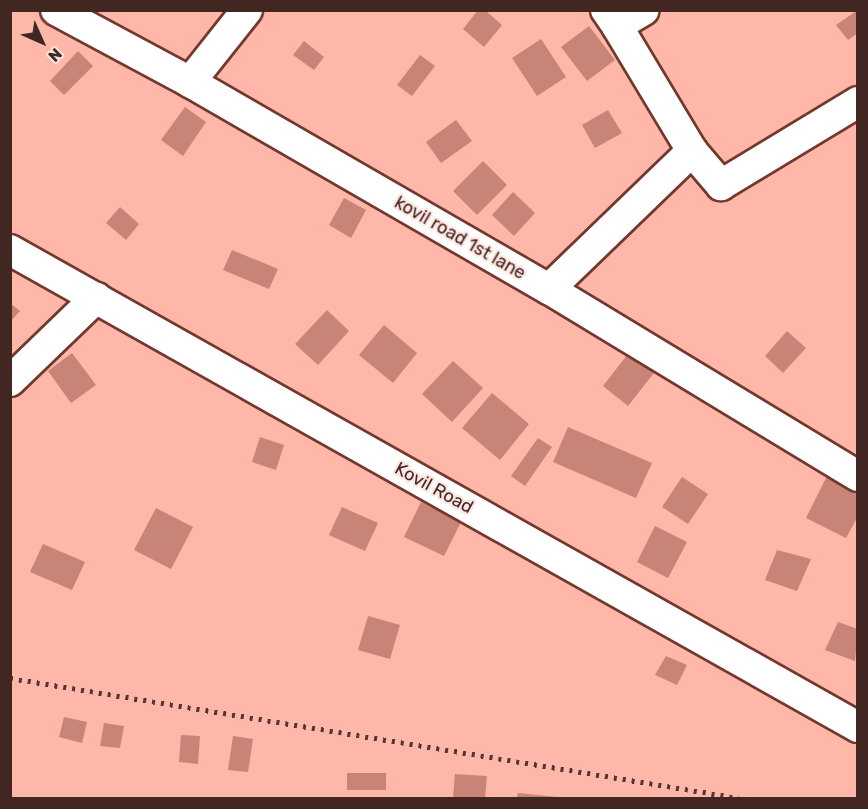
<!DOCTYPE html>
<html>
<head>
<meta charset="utf-8">
<style>
  body { margin:0 }
  #map { position:relative; width:868px; height:809px; overflow:hidden; background:#feb7a9; font-family:Rubik,sans-serif }
  div>[style] { position:absolute }
  [style*='--x'] { left:calc(var(--x)*1px); top:calc(var(--y)*1px); width:calc(var(--w)*1px); rotate:calc(var(--a)*1deg) }
  .building>* { inset:0; background:#c78477 }
  .roads { filter:drop-shadow(2px 0 #73382d) drop-shadow(-2px 0 #73382d) drop-shadow(0 2px #73382d) drop-shadow(0 -2px #73382d) }
  .minor>* { height:30px; margin:-15px; padding:0 15px; transform-origin:15px; border-radius:15px; background:#fff }
  .rail>* { height:4.5px; margin-top:-2.25px; transform-origin:0; background:repeating-linear-gradient(90deg,#55352f 0 3px,transparent 0 9px) }
  span { translate:-50% -50%; white-space:nowrap; text-align:center; line-height:1.15; -webkit-text-stroke:4.5px #fde6e2; paint-order:stroke }
  .street-label { font-size:18px; color:#412621 }
  .frame { position:absolute; inset:0; border:12px solid #412621; pointer-events:none }
  .north { position:absolute; left:12px; top:12px; width:60px; height:60px; -webkit-text-stroke:4px #fde6e2; paint-order:stroke; rotate:135deg; font-size:16px; font-weight:700; line-height:24px; text-align:center; color:#412621 }
  .north::after { content:''; display:block; margin:auto; width:21px; height:27px; background:#412621; clip-path:polygon(50% 0,100% 100%,50% 72%,0 100%) }
</style>
</head>
<body>
<div id="map">
  <div class="building">
    <i style="clip-path:polygon(478px 10px,485px 10px,502px 25px,484px 47px,463px 29px)"></i>
    <i style="clip-path:polygon(858px 10px,858px 33px,848px 40px,836px 25px)"></i>
    <i style="clip-path:polygon(589px 26px,615px 60px,587px 81px,561px 47px)"></i>
    <i style="clip-path:polygon(541px 39px,566px 77px,537px 96px,512px 58px)"></i>
    <i style="clip-path:polygon(304px 41px,324px 57px,314px 70px,293px 55px)"></i>
    <i style="clip-path:polygon(78px 51px,93px 66px,64px 95px,50px 81px)"></i>
    <i style="clip-path:polygon(420px 55px,435px 66px,412px 96px,397px 85px)"></i>
    <i style="clip-path:polygon(185px 107px,206px 122px,183px 156px,161px 140px)"></i>
    <i style="clip-path:polygon(608px 110px,622px 133px,595px 148px,582px 125px)"></i>
    <i style="clip-path:polygon(456px 120px,472px 141px,441px 163px,426px 142px)"></i>
    <i style="clip-path:polygon(483px 161px,507px 185px,477px 215px,453px 191px)"></i>
    <i style="clip-path:polygon(513px 192px,535px 213px,514px 236px,492px 215px)"></i>
    <i style="clip-path:polygon(344px 198px,366px 210px,351px 238px,329px 225px)"></i>
    <i style="clip-path:polygon(120px 207px,139px 224px,126px 240px,106px 223px)"></i>
    <i style="clip-path:polygon(232px 250px,278px 269px,269px 289px,223px 270px)"></i>
    <i style="clip-path:polygon(10px 303px,20px 311px,10px 322px)"></i>
    <i style="clip-path:polygon(327px 310px,349px 331px,318px 365px,295px 344px)"></i>
    <i style="clip-path:polygon(384px 325px,417px 353px,393px 383px,359px 355px)"></i>
    <i style="clip-path:polygon(787px 331px,806px 348px,783px 373px,765px 356px)"></i>
    <i style="clip-path:polygon(631px 350px,657px 369px,628px 406px,603px 386px)"></i>
    <i style="clip-path:polygon(72px 353px,96px 385px,71px 403px,48px 371px)"></i>
    <i style="clip-path:polygon(453px 361px,483px 388px,452px 422px,422px 394px)"></i>
    <i style="clip-path:polygon(492px 393px,529px 424px,500px 460px,462px 428px)"></i>
    <i style="clip-path:polygon(568px 427px,652px 463px,636px 498px,553px 462px)"></i>
    <i style="clip-path:polygon(260px 437px,284px 445px,276px 470px,252px 462px)"></i>
    <i style="clip-path:polygon(538px 438px,552px 447px,525px 486px,511px 476px)"></i>
    <i style="clip-path:polygon(828px 474px,858px 489px,858px 516px,846px 538px,806px 518px)"></i>
    <i style="clip-path:polygon(682px 477px,708px 494px,688px 524px,662px 507px)"></i>
    <i style="clip-path:polygon(421px 502px,461px 522px,444px 556px,404px 537px)"></i>
    <i style="clip-path:polygon(342px 507px,378px 523px,365px 551px,329px 535px)"></i>
    <i style="clip-path:polygon(156px 508px,193px 527px,171px 569px,134px 550px)"></i>
    <i style="clip-path:polygon(655px 526px,687px 542px,668px 578px,637px 562px)"></i>
    <i style="clip-path:polygon(43px 544px,85px 562px,72px 590px,30px 572px)"></i>
    <i style="clip-path:polygon(777px 550px,811px 559px,797px 591px,765px 580px)"></i>
    <i style="clip-path:polygon(368px 616px,400px 625px,390px 659px,358px 650px)"></i>
    <i style="clip-path:polygon(838px 622px,858px 629px,855px 661px,825px 650px)"></i>
    <i style="clip-path:polygon(666px 656px,687px 665px,677px 685px,655px 675px)"></i>
    <i style="clip-path:polygon(64px 717px,87px 722px,82px 743px,59px 737px)"></i>
    <i style="clip-path:polygon(104px 723px,124px 726px,120px 748px,100px 746px)"></i>
    <i style="clip-path:polygon(181px 735px,200px 736px,198px 764px,179px 762px)"></i>
    <i style="clip-path:polygon(233px 736px,253px 739px,248px 772px,228px 770px)"></i>
    <i style="clip-path:polygon(347px 773px,386px 773px,386px 790px,347px 790px)"></i>
    <i style="clip-path:polygon(455px 774px,487px 776px,485px 798px,453px 798px)"></i>
    <i style="clip-path:polygon(518px 793px,557px 797px,557px 798px,517px 798px)"></i>
  </div>
  <div class="roads">
    <div class="minor">
      <i style="--x:56;--y:10;--w:152;--a:28.2"></i>
      <i style="--x:190;--y:82;--w:414;--a:30"></i>
      <i style="--x:549;--y:289;--w:361;--a:31.2"></i>
      <i style="--x:606;--y:10;--w:19;--a:55"></i>
      <i style="--x:617;--y:26;--w:31;--a:-31"></i>
      <i style="--x:617;--y:26;--w:146;--a:59"></i>
      <i style="--x:190;--y:82;--w:92;--a:-51.6"></i>
      <i style="--x:10;--y:250;--w:973;--a:29.36"></i>
      <i style="--x:549;--y:289;--w:199;--a:-44"></i>
      <i style="--x:692;--y:151;--w:45;--a:49.5"></i>
      <i style="--x:721;--y:185;--w:160;--a:-31.2"></i>
      <i style="--x:10;--y:381;--w:120;--a:-44"></i>
    </div>
  </div>
  <div class="rail">
    <i style="--x:10;--y:678;--w:739;--a:9.35"></i>
  </div>
  <div class="street-label">
    <span style="left:460px;top:238px;rotate:30deg">kovil road 1st lane</span>
    <span style="left:434px;top:488px;rotate:29deg">Kovil Road</span>
  </div>
  <div class="frame"></div>
  <div class="north">N</div>
</div>
</body>
</html>
